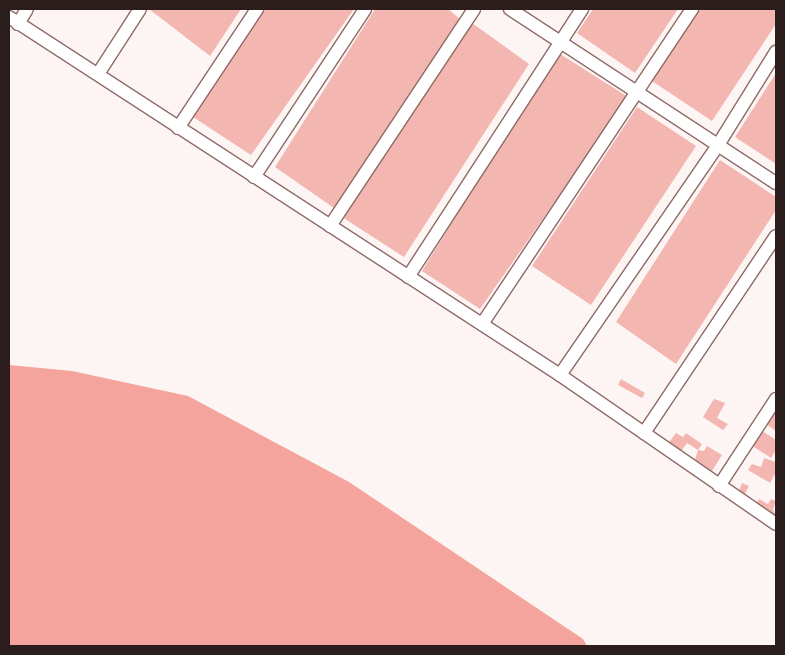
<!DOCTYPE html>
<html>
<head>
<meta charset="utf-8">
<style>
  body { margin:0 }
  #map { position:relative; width:785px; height:655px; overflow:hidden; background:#fdf5f4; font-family:"PT Sans",sans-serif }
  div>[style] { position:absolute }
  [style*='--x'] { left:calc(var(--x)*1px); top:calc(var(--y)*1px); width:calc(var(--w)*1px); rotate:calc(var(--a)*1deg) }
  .water>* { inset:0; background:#f4a49d }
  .building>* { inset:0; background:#f3b6b0 }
  .roads { filter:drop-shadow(1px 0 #8e6b68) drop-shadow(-1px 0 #8e6b68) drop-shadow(0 1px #8e6b68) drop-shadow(0 -1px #8e6b68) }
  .street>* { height:12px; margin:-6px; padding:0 6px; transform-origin:6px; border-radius:6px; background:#fff }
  span { translate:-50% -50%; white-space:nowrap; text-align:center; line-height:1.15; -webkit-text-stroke:4px #fdf5f4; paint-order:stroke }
  .frame { position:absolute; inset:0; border:10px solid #2b1d1b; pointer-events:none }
</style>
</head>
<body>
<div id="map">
  <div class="water">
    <i style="clip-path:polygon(9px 365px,72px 371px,188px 396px,349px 482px,583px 639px,587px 646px,9px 646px)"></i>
  </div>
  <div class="building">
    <i style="clip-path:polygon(149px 9px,241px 9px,210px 56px)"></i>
    <i style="clip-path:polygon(261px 9px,354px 9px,251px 155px,190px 115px)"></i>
    <i style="clip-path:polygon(375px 9px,448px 9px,461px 20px,334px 208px,275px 167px)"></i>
    <i style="clip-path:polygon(593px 9px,678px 9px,635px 73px,577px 33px)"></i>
    <i style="clip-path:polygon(698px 9px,776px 9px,776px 24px,712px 121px,652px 81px)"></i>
    <i style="clip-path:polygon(472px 23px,529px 64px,404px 257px,342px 217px)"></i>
    <i style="clip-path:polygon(557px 52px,628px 97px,480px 309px,422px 271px)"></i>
    <i style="clip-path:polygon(776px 73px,776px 164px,735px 137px)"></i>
    <i style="clip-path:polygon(637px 107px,696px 146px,591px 305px,532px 266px)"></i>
    <i style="clip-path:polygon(720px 160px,776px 197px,776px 210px,676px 364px,616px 322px)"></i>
    <i style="clip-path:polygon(621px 379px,645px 393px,642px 398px,618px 385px)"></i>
    <i style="clip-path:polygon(714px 399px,725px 403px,717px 418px,728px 424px,723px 430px,703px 417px)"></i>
    <i style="clip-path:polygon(776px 409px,776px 431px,766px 424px)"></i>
    <i style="clip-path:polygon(761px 430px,776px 440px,776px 450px,771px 458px,751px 445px)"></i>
    <i style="clip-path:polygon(676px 433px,683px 437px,686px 433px,702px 444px,698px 450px,687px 443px,679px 454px,667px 445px)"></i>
    <i style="clip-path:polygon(707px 446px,722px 455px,712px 471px,695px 460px,698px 450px,704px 451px)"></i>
    <i style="clip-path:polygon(764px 458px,776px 462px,776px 472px,770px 483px,748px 470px,752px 464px,761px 467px)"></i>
    <i style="clip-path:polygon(742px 483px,749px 486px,745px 494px,738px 493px)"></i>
    <i style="clip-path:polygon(759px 499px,768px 504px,771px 499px,776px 501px,773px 509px,776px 517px,755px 506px)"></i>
  </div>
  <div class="roads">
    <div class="street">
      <i style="--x:510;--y:9;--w:318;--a:33.2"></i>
      <i style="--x:9;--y:17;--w:657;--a:33.01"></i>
      <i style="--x:560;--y:375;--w:262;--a:34.6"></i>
      <i style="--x:18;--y:24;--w:17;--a:-59"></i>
      <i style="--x:98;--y:74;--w:77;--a:-57.1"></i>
      <i style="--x:178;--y:128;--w:143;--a:-56.4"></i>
      <i style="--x:254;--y:177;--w:201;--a:-56.5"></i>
      <i style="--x:330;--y:226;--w:260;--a:-56.4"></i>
      <i style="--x:408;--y:277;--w:320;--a:-57"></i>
      <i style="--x:482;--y:324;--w:379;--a:-56.3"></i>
      <i style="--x:560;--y:375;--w:279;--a:-55.5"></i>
      <i style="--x:718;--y:145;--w:110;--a:-58.1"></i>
      <i style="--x:644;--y:433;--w:237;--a:-56.2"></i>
      <i style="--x:719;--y:486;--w:104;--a:-56.8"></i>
    </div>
  </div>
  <div class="frame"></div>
</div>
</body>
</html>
